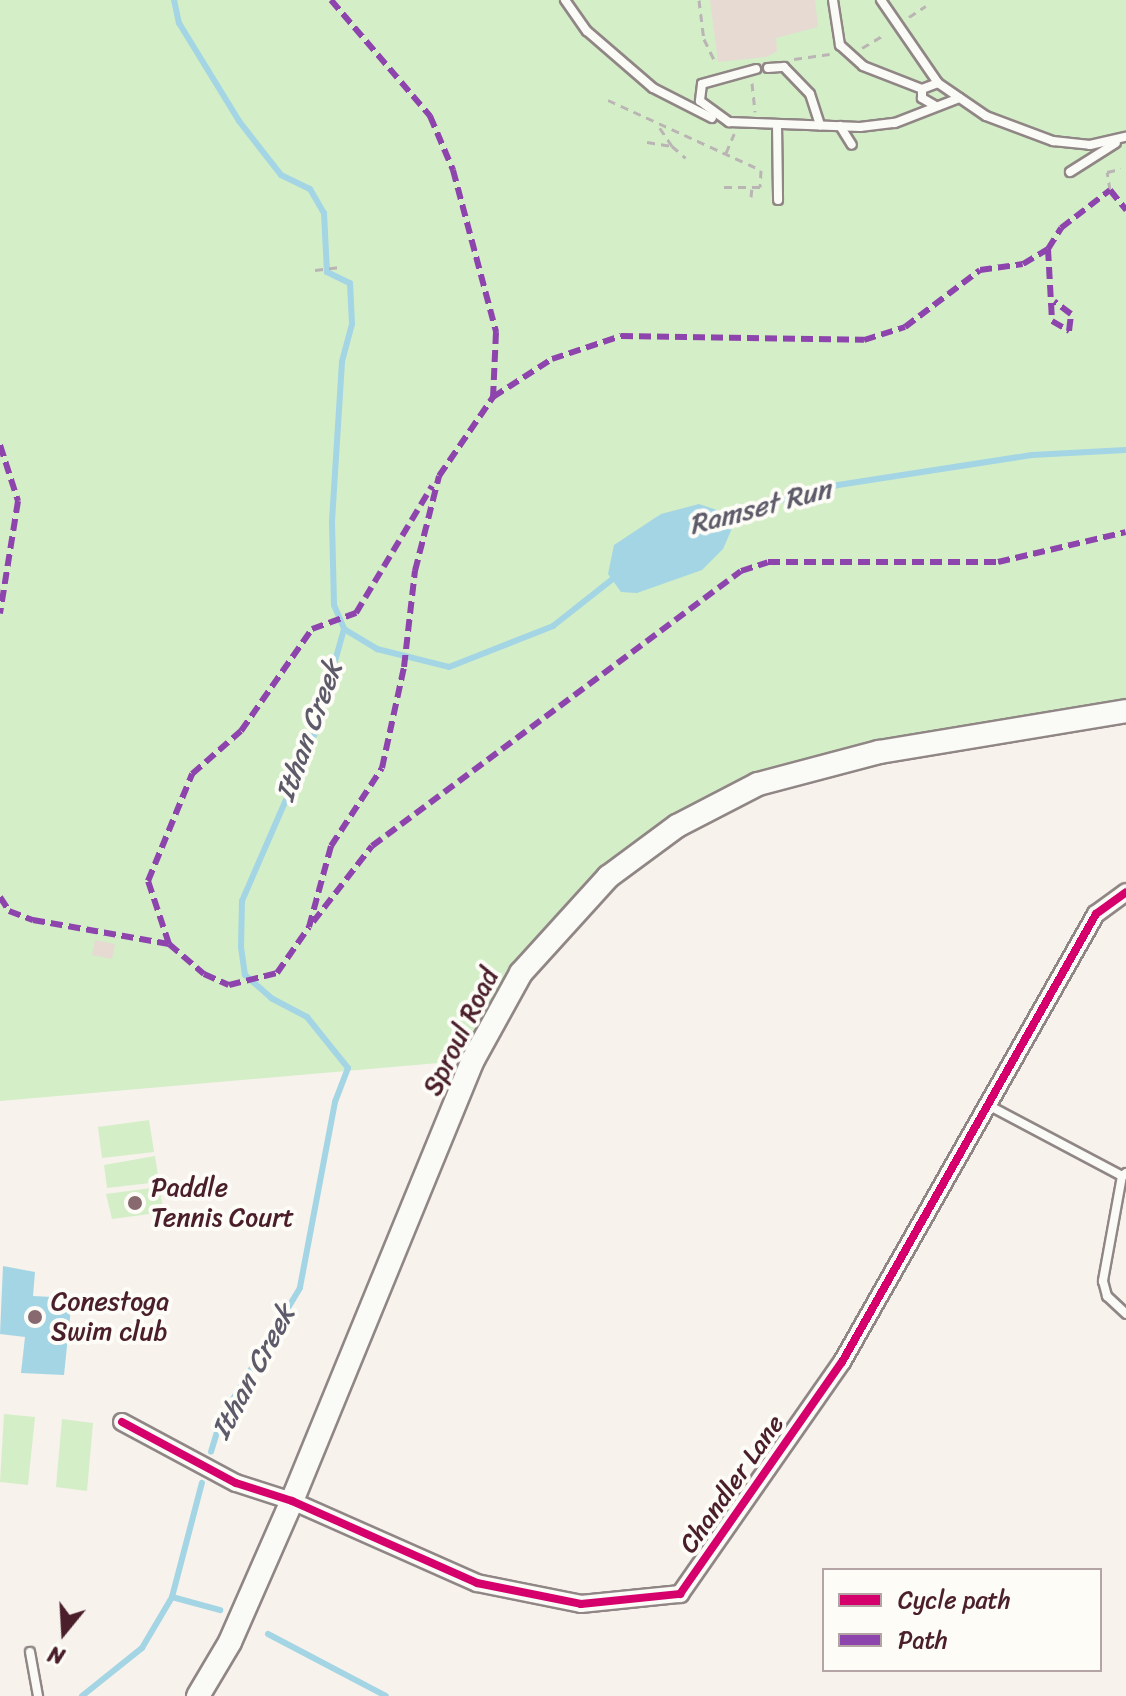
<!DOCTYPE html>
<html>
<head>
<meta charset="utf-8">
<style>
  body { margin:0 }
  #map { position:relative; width:1126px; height:1696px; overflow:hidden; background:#f7f2ec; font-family:Sriracha,sans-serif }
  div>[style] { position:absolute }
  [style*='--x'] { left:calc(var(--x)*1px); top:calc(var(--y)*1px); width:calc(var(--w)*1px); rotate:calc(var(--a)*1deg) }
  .green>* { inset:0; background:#d4eec8 }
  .water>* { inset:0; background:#a4d5e4 }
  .stream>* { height:6px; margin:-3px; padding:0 3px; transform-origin:3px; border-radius:3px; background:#a4d5e4 }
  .building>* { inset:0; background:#e6dad2 }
  .path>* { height:3px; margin-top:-1.5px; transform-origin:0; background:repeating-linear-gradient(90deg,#bab5b4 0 8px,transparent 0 14px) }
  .roads { filter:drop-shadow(2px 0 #908685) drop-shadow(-2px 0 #908685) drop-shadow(0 2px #908685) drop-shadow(0 -2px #908685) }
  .lane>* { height:8px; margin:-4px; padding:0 4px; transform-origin:4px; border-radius:4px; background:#fafaf7 }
  .street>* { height:16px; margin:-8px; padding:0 8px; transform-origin:8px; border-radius:8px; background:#fafaf7 }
  .secondary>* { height:22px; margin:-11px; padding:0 11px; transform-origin:11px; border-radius:11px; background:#fafaf7 }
  .quiet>* { height:6px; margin-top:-3px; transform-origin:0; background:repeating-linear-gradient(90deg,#8e44ad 0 12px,transparent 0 18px) }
  .cycleway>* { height:8px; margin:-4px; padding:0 4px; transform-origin:4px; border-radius:4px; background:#d6006c }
  .dots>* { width:22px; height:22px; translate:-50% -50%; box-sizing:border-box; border:4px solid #fdfcf7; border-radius:50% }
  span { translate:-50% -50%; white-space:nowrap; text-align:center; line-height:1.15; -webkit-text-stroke:8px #fdfcf7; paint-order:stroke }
  .street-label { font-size:26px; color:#4a1f2b }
  .poi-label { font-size:26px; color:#4a1f2b }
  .left { translate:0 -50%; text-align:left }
  .water-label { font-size:28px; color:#5d5a6a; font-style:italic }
  .legend { position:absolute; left:822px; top:1568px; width:280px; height:104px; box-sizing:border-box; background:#fdfcf7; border:2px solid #b5a4a5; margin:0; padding:10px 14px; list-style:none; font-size:24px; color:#4a1f2b }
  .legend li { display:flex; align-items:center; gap:16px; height:40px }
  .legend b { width:40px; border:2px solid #b5a4a5 }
  .north { position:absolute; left:24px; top:1592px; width:80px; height:80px; -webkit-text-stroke:6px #fdfcf7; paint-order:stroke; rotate:198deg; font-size:22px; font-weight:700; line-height:32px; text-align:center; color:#4a1f2b }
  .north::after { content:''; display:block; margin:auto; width:28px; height:36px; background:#4a1f2b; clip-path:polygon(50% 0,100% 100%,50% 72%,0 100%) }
</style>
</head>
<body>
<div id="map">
  <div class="green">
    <i style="clip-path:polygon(0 0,1126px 0,1126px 711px,758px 784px,677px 826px,521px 973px,473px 1060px,0 1101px)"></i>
    <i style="clip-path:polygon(149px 1120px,154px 1152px,102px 1158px,98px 1127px)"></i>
    <i style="clip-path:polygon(155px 1156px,159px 1182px,107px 1188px,104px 1165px)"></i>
    <i style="clip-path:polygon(159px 1187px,164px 1212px,112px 1219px,106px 1194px)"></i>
    <i style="clip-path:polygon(4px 1414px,35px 1417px,28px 1485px,0 1482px)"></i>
    <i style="clip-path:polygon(62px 1419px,93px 1423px,87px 1491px,56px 1487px)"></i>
  </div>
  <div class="water">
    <i style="clip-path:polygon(699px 504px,729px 514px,733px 526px,723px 549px,702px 570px,637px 593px,621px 592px,608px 574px,614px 545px,661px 514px)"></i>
    <i style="clip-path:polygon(3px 1266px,35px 1272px,33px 1296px,72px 1298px,64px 1375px,21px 1373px,25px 1337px,0 1334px)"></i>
  </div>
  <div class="stream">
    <i style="--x:174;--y:0;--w:24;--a:78"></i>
    <i style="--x:179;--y:23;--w:115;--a:58.5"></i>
    <i style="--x:239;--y:121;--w:68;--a:52.1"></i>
    <i style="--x:281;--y:175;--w:32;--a:26"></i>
    <i style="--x:310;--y:189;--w:28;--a:60"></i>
    <i style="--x:324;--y:213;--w:59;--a:87.1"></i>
    <i style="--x:327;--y:272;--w:25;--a:26"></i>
    <i style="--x:350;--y:283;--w:41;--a:87.2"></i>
    <i style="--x:352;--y:324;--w:39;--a:105"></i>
    <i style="--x:342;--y:362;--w:160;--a:93.6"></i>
    <i style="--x:332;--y:522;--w:83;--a:88.6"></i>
    <i style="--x:334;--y:605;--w:26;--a:67"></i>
    <i style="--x:344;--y:629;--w:108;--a:105.6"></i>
    <i style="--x:315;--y:733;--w:183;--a:113.5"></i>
    <i style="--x:242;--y:901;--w:46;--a:91.2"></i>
    <i style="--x:241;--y:947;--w:28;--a:82"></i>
    <i style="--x:245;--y:975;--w:35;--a:41"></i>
    <i style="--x:271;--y:998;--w:41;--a:27.8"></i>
    <i style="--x:307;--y:1017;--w:65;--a:51.2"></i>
    <i style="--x:348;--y:1068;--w:36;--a:111"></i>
    <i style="--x:335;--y:1102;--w:189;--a:100.7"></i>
    <i style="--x:300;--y:1288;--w:153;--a:121.1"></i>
    <i style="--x:221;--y:1419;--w:34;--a:107"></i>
    <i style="--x:724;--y:516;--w:118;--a:-15.2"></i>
    <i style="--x:838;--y:485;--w:196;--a:-8.8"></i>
    <i style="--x:1032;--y:455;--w:94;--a:-3"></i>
    <i style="--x:344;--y:629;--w:39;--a:31"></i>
    <i style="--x:377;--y:649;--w:74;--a:14"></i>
    <i style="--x:449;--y:667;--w:112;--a:-21.5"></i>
    <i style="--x:553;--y:626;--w:79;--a:-38.3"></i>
    <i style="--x:172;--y:1597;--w:50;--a:15.2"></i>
    <i style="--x:268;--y:1634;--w:133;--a:27.7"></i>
    <i style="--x:82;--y:1696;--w:77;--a:-38.7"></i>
    <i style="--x:142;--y:1648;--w:59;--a:-59.5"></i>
    <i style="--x:172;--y:1597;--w:118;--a:-75.3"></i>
  </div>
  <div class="building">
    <i style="clip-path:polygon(710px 0,815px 0,818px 27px,776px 38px,777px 51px,767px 57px,718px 62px)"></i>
    <i style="clip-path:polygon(95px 940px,115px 944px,112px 959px,92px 955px)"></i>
  </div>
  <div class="path">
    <i style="--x:699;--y:0;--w:39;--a:83"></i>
    <i style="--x:704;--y:39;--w:25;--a:64"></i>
    <i style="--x:909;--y:17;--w:20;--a:-33"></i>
    <i style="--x:862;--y:48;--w:27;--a:-31"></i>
    <i style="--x:794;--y:59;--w:36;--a:-8"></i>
    <i style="--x:752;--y:83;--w:29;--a:84"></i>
    <i style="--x:608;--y:100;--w:168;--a:24.6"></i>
    <i style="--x:761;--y:170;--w:17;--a:93"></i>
    <i style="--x:760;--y:187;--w:36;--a:180"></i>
    <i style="--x:647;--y:142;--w:25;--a:9"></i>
    <i style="--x:672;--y:146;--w:22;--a:-124"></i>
    <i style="--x:672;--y:146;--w:18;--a:41"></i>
    <i style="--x:726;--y:153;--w:21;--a:-67"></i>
    <i style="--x:1110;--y:190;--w:18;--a:-99"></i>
    <i style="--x:1107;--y:172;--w:14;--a:-12"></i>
    <i style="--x:751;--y:197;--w:10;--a:-84"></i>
    <i style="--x:315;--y:270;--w:23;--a:-7"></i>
  </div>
  <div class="roads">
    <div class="lane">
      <i style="--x:565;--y:0;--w:38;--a:55"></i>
      <i style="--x:587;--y:31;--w:87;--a:40.8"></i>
      <i style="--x:653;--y:88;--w:66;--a:27"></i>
      <i style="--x:833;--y:0;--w:46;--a:81.2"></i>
      <i style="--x:840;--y:45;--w:31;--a:42"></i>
      <i style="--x:863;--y:66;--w:63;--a:21.3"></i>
      <i style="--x:881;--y:0;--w:101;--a:55.5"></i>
      <i style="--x:938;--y:83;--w:58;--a:34.5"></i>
      <i style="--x:986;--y:116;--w:72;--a:20.5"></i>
      <i style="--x:1053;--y:141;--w:37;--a:6"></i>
      <i style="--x:1090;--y:145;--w:37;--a:-13"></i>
      <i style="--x:768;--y:68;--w:16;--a:-4"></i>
      <i style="--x:784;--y:67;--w:37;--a:46"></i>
      <i style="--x:810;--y:94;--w:33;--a:72"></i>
      <i style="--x:756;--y:69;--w:56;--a:164.5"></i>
      <i style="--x:702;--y:84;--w:17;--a:97"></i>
      <i style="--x:700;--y:101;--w:36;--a:36"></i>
      <i style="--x:729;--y:122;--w:131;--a:2.2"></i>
      <i style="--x:860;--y:127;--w:35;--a:-7"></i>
      <i style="--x:895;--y:123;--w:69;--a:-21.3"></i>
      <i style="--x:934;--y:105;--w:14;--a:-150"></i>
      <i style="--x:922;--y:98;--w:9;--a:-90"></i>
      <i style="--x:922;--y:89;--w:17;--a:-21"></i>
      <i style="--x:777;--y:124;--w:76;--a:89.2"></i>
      <i style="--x:840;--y:126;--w:22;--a:58"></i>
      <i style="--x:1070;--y:172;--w:54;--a:-32.2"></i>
      <i style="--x:988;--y:1105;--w:152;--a:27.9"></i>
      <i style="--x:1122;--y:1176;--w:5;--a:-37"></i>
      <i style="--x:1122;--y:1176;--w:107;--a:100.3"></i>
      <i style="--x:1103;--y:1281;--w:16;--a:75"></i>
      <i style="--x:1107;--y:1296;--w:26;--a:43"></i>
      <i style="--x:30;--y:1652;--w:45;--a:79.7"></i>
    </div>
    <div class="street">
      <i style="--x:122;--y:1422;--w:129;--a:28.2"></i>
      <i style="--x:236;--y:1483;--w:59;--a:17.8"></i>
      <i style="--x:292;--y:1501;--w:202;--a:23.9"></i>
      <i style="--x:477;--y:1583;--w:106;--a:11.4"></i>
      <i style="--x:581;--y:1604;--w:100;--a:-5.8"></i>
      <i style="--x:680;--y:1594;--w:283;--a:-55.1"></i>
      <i style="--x:842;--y:1362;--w:515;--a:-60.45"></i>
      <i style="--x:1096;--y:914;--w:37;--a:-36"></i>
    </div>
    <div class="secondary">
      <i style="--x:198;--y:1696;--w:63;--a:-59.3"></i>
      <i style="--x:230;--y:1642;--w:154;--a:-66.3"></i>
      <i style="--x:292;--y:1501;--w:477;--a:-67.7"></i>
      <i style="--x:473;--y:1060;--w:99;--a:-61.1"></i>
      <i style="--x:521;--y:973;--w:130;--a:-47.8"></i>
      <i style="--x:608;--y:877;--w:86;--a:-36.5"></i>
      <i style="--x:677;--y:826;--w:91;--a:-27.4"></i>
      <i style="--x:758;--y:784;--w:125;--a:-14.8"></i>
      <i style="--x:879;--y:752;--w:250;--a:-9.4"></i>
    </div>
  </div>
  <div class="quiet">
    <i style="--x:331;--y:0;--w:153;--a:49.5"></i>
    <i style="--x:430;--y:116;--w:59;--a:66.9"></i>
    <i style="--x:453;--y:170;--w:168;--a:75.1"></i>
    <i style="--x:496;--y:332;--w:65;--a:92.6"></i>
    <i style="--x:1048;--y:249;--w:25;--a:-58"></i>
    <i style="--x:1061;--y:228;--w:62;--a:-37.8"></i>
    <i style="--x:1110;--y:190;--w:26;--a:51"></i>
    <i style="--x:0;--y:445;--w:59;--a:72.2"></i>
    <i style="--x:18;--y:501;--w:114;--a:99.1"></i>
    <i style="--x:0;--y:897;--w:17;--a:57"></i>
    <i style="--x:9;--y:911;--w:26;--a:21"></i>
    <i style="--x:33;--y:920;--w:138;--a:10"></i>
    <i style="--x:169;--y:944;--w:46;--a:40.6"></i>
    <i style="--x:204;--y:974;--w:27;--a:24"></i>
    <i style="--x:229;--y:985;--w:49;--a:-14"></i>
    <i style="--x:277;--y:973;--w:56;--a:-55.2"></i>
    <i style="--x:309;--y:927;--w:84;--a:-74.8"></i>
    <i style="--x:331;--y:846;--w:93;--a:-56.8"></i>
    <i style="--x:382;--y:768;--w:103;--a:-77.7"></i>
    <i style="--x:404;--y:667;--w:97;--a:-83.5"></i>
    <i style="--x:415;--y:571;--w:98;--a:-75.8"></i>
    <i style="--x:439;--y:476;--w:96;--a:-55.6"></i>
    <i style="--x:493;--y:397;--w:70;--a:-32.8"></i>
    <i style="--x:552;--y:359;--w:73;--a:-18.4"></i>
    <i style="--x:621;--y:336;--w:243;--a:0.9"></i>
    <i style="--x:864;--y:340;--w:43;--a:-17.6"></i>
    <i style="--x:905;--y:327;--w:94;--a:-37.2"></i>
    <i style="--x:980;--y:270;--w:43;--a:-7.9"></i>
    <i style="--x:1023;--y:264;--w:29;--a:-31"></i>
    <i style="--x:1048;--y:249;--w:72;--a:86.8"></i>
    <i style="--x:1052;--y:321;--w:20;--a:30"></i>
    <i style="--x:1069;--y:331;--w:17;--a:-83"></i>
    <i style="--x:1071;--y:314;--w:21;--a:-143"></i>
    <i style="--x:313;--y:922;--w:96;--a:-52.2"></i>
    <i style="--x:372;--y:846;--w:460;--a:-36.7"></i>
    <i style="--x:741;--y:571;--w:28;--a:-18"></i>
    <i style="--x:768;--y:562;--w:230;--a:0"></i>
    <i style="--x:998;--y:562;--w:131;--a:-13.2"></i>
    <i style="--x:169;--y:944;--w:66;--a:-108.4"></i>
    <i style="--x:148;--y:881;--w:116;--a:-67.6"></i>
    <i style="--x:192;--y:774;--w:65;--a:-41.3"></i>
    <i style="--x:241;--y:731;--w:124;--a:-55.2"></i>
    <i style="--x:312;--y:629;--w:47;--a:-20"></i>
    <i style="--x:356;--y:613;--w:148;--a:-59.1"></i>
  </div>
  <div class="cycleway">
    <i style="--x:122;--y:1422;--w:129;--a:28.2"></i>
    <i style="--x:236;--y:1483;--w:59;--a:17.8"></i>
    <i style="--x:292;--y:1501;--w:202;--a:23.9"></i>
    <i style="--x:477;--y:1583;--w:106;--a:11.4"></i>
    <i style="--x:581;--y:1604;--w:100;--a:-5.8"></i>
    <i style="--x:680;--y:1594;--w:283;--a:-55.1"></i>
    <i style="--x:842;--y:1362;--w:515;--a:-60.45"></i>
    <i style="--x:1096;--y:914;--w:37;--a:-36"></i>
  </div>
  <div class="dots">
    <i style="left:135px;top:1203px;background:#87696f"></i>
    <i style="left:35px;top:1317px;background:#87696f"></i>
  </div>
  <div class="street-label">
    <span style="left:461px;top:1032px;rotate:-64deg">Sproul Road</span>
    <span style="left:732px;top:1484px;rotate:-55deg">Chandler Lane</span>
  </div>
  <div class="poi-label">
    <span class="left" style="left:151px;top:1203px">Paddle<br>Tennis Court</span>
    <span class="left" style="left:51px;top:1317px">Conestoga<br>Swim club</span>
  </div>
  <div class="water-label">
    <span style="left:760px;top:507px;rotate:-15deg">Ramset Run</span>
    <span style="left:309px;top:731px;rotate:-70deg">Ithan Creek</span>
    <span style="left:253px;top:1372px;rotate:-62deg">Ithan Creek</span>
  </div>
  <ul class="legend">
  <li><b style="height:10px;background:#d6006c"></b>Cycle path</li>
  <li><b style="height:10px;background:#8e44ad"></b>Path</li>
  </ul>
  <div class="north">N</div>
</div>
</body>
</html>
